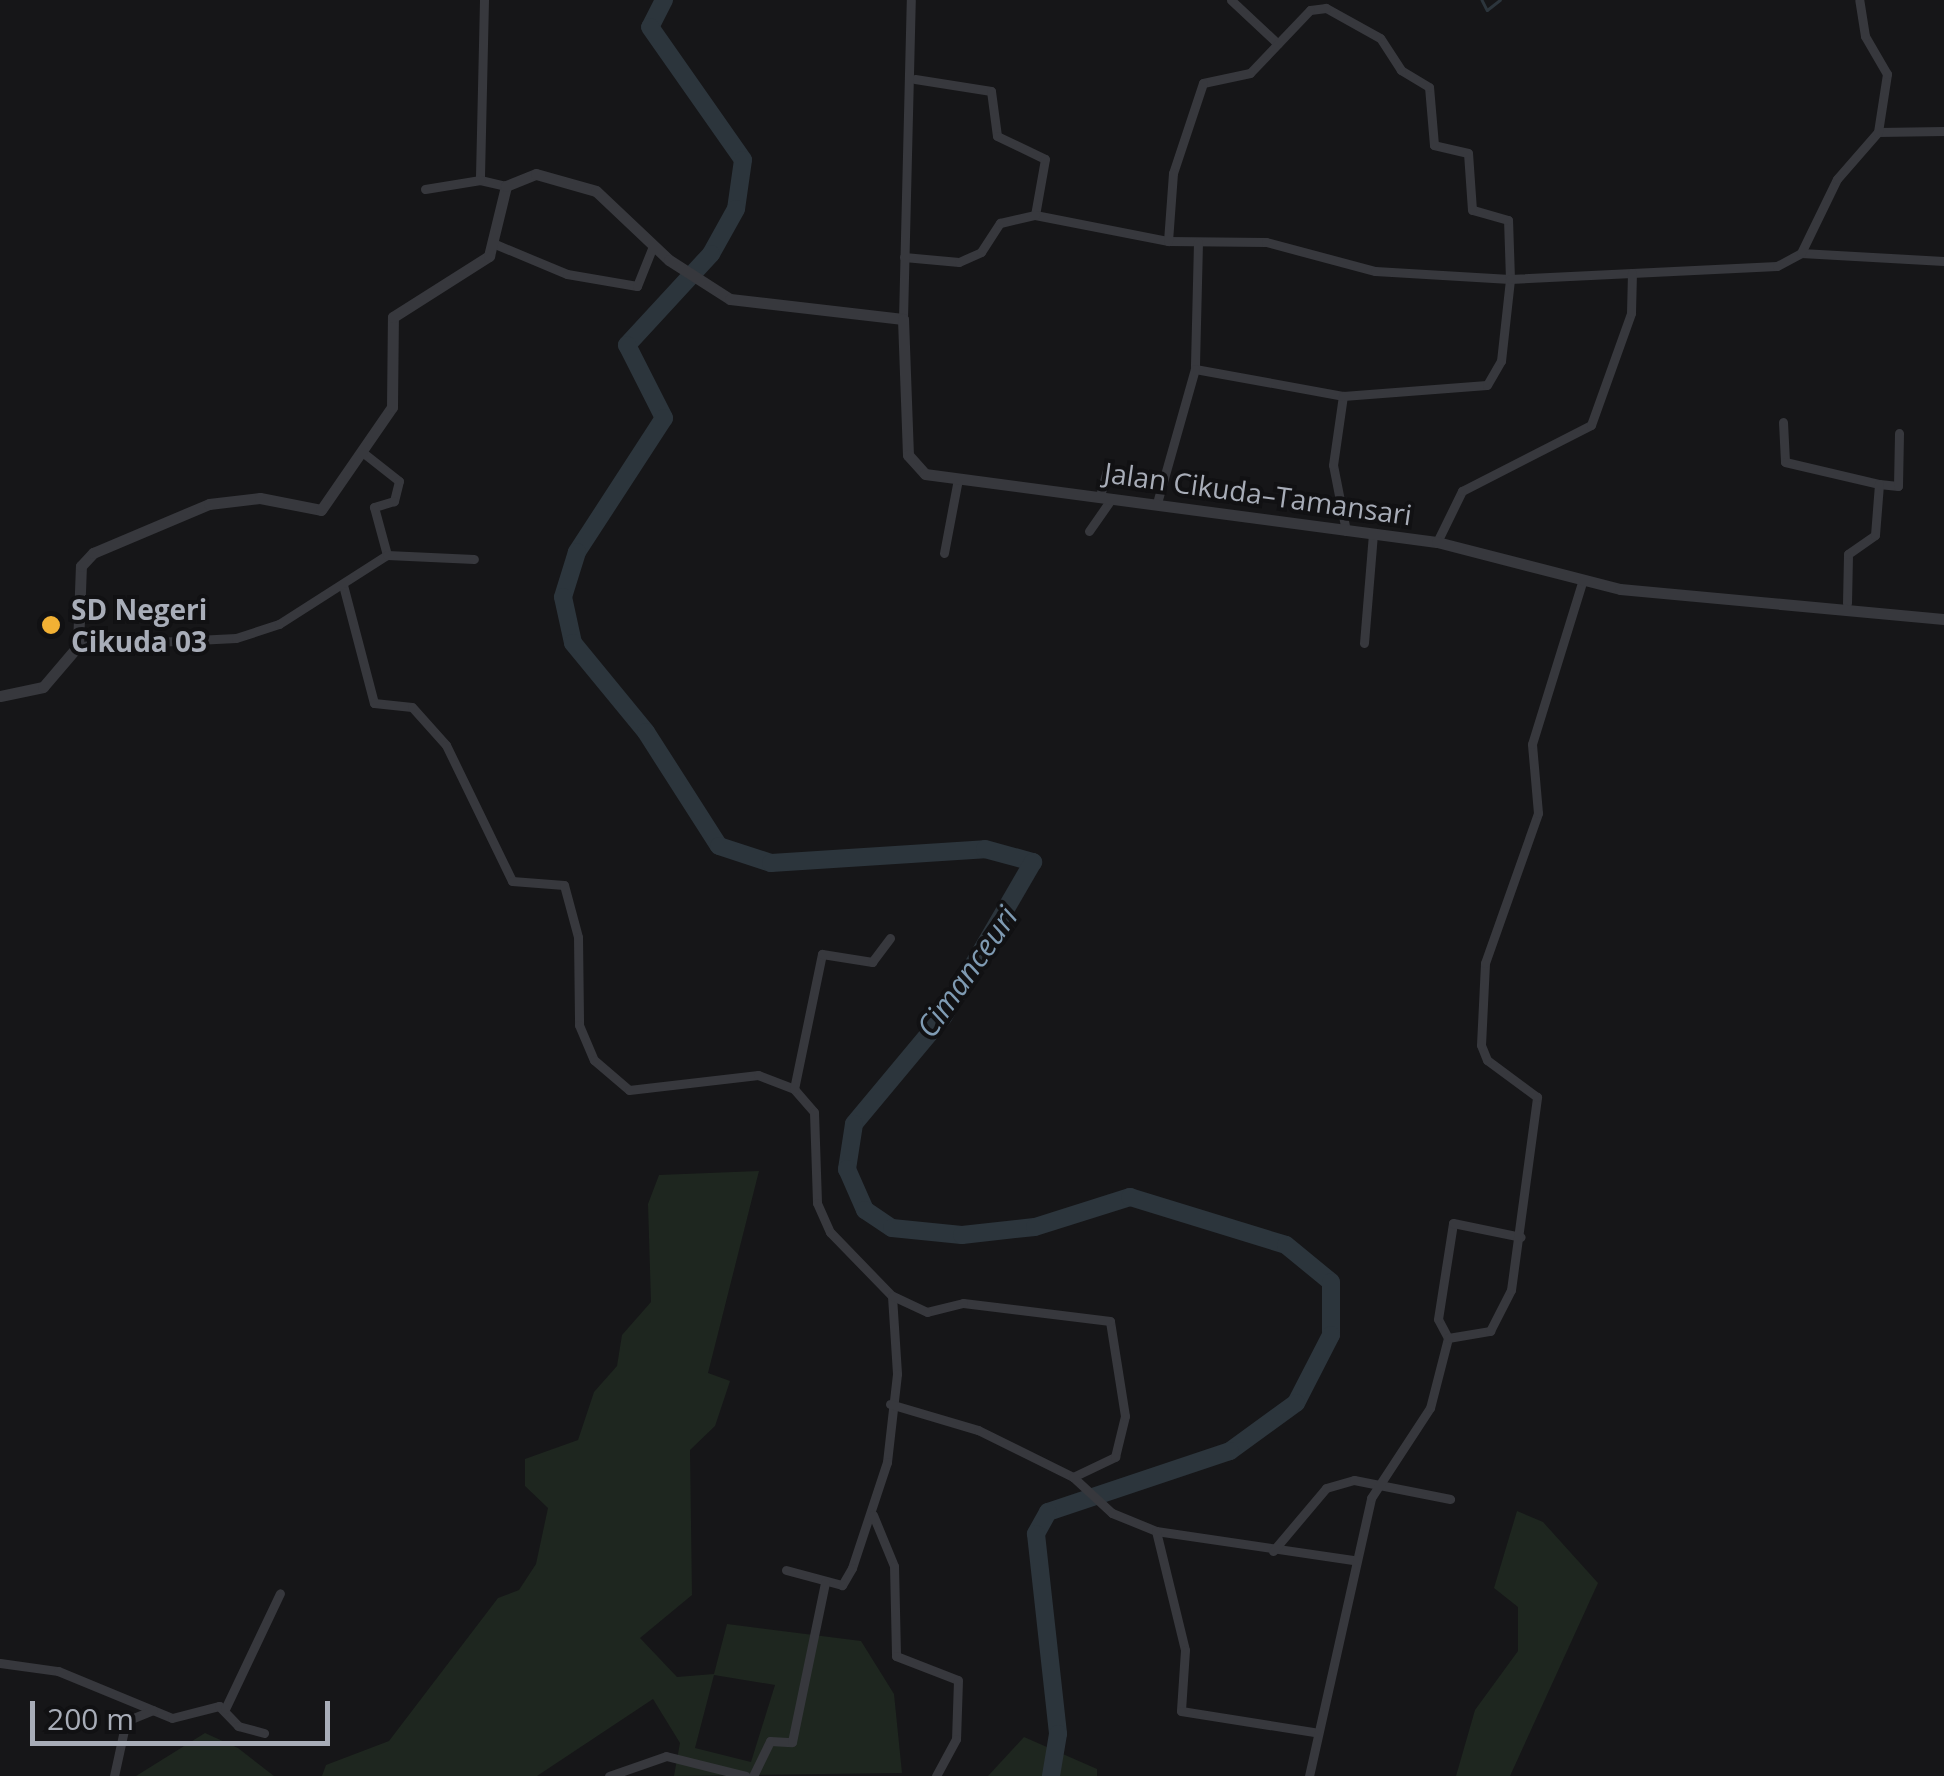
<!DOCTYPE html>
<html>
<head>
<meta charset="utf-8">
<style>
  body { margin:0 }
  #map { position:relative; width:1944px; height:1776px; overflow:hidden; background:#161618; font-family:"Open Sans",sans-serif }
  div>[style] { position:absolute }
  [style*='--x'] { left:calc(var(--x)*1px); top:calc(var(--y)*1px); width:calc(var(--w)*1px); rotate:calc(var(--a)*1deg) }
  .green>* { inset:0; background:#1e261f }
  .stream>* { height:2.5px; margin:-1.25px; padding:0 1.25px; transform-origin:1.25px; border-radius:1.25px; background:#2c353c }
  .river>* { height:18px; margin:-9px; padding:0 9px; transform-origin:9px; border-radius:9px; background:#2c353c }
  .minor>* { height:9px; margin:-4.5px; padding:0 4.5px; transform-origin:4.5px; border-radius:4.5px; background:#37383d }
  .tertiary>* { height:11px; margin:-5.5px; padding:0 5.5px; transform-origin:5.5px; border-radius:5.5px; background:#37383d }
  .dots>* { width:28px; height:28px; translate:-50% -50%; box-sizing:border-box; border:5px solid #111113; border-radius:50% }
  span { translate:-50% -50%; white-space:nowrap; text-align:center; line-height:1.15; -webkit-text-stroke:8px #111113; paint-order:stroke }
  .street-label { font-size:28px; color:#a8adb8 }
  .poi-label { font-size:28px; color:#a8adb8; font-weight:700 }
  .left { translate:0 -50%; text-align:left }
  .water-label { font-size:30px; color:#7f9bb3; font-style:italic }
  .scale { position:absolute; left:30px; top:1701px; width:300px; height:45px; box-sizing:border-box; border:5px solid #a8adb8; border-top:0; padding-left:12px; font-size:30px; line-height:35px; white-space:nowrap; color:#a8adb8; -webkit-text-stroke:8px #111113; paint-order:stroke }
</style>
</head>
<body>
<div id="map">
  <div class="green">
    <i style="clip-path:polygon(evenodd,759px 1171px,708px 1373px,730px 1381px,715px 1426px,690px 1450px,692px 1595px,640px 1638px,677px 1677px,714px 1674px,727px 1624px,861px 1641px,894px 1694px,902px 1773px,674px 1776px,680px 1743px,653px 1699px,537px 1776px,322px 1776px,326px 1765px,389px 1741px,498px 1598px,519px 1590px,536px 1564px,548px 1508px,525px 1486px,525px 1459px,578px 1440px,594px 1392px,617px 1366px,622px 1335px,651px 1302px,648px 1204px,659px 1175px,759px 1171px,714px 1675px,775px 1685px,751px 1762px,695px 1748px,714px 1675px)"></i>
    <i style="clip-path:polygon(1517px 1511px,1543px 1522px,1598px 1583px,1510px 1776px,1456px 1776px,1475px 1710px,1518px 1651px,1518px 1607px,1494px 1588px)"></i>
    <i style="clip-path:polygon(205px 1733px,238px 1748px,274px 1776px,136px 1776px)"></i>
    <i style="clip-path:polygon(1024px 1737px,1097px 1769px,1097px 1776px,988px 1776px)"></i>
  </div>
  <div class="stream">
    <i style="--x:1482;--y:0;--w:11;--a:63"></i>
    <i style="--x:1487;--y:10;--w:16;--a:-38"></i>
  </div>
  <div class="river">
    <i style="--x:664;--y:0;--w:30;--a:117"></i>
    <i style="--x:650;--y:27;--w:162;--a:55"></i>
    <i style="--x:743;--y:160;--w:49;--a:98.1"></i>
    <i style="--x:736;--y:209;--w:51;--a:119.1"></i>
    <i style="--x:711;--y:254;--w:124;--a:132.7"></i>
    <i style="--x:627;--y:345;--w:82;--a:63.1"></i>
    <i style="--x:664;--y:418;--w:160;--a:123"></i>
    <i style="--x:577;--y:552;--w:47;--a:107.3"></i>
    <i style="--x:563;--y:597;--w:47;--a:77.7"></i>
    <i style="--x:573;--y:643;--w:115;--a:50.6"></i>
    <i style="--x:646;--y:732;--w:135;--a:57.4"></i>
    <i style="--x:719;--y:846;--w:55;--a:18.1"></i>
    <i style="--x:771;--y:863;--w:214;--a:-3.7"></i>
    <i style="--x:985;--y:849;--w:50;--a:15.2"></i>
    <i style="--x:1033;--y:862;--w:179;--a:120.1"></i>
    <i style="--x:943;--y:1017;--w:139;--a:129.8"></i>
    <i style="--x:854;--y:1124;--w:46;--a:98.8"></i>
    <i style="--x:847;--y:1169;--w:45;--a:66.3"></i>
    <i style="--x:865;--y:1210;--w:32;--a:34"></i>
    <i style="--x:892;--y:1228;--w:70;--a:5.7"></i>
    <i style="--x:962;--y:1235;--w:73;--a:-6.3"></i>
    <i style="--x:1035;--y:1227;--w:100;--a:-17.5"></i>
    <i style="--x:1130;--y:1197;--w:163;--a:17.1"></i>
    <i style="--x:1286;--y:1245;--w:58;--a:39.4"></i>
    <i style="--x:1331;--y:1282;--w:53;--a:90"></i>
    <i style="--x:1331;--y:1335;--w:76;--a:117.2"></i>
    <i style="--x:1296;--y:1403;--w:82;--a:144"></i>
    <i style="--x:1230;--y:1451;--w:192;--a:161.5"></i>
    <i style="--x:1048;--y:1512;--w:25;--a:119"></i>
    <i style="--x:1036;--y:1534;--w:201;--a:83.7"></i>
    <i style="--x:1058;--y:1734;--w:43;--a:99.5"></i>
  </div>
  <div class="minor">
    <i style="--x:484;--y:0;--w:180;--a:91.3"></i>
    <i style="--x:480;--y:180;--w:27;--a:13"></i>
    <i style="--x:1231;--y:0;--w:64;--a:43.1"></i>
    <i style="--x:915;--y:79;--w:77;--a:9"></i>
    <i style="--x:991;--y:91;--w:45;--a:82.4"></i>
    <i style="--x:997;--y:136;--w:53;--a:25.6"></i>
    <i style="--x:1045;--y:159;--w:57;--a:100.1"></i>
    <i style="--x:1035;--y:215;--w:136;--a:11.1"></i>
    <i style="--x:1168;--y:241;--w:98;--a:0.6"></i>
    <i style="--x:1266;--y:242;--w:113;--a:14.9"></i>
    <i style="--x:1375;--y:271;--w:135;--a:3.4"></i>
    <i style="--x:1510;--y:279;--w:59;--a:-91.9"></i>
    <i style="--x:1508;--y:220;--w:37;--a:-164"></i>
    <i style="--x:1472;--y:210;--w:57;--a:-94"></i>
    <i style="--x:1468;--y:153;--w:35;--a:-167"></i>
    <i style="--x:1434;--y:145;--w:58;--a:-94.9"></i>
    <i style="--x:1429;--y:87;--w:33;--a:-149"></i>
    <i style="--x:1401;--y:70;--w:38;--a:-123"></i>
    <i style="--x:1380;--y:38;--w:62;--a:-150.9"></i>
    <i style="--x:1326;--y:8;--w:16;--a:173"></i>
    <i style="--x:1310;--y:10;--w:87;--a:133.6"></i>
    <i style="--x:1250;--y:73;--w:48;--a:168"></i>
    <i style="--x:1203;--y:83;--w:95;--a:108.4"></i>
    <i style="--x:1173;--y:173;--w:68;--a:94.2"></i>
    <i style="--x:1878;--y:132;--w:66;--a:-0.9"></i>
    <i style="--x:425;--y:189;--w:56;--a:-9.3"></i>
    <i style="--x:1198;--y:242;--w:127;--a:91.4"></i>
    <i style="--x:1195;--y:369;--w:150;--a:10.3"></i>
    <i style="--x:495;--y:244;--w:78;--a:22.6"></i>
    <i style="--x:567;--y:274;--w:71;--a:9.7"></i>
    <i style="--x:637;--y:286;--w:43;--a:-68.2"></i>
    <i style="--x:1801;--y:253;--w:143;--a:3.2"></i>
    <i style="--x:904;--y:257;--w:55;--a:5.2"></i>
    <i style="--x:959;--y:262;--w:24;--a:-24"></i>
    <i style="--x:981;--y:252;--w:35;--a:-57"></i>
    <i style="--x:1000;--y:223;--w:36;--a:-13"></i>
    <i style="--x:903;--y:319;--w:319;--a:-88.6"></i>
    <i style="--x:1783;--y:422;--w:40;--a:87.1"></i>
    <i style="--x:1785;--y:462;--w:97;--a:13.2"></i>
    <i style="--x:1879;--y:484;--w:19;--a:6"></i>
    <i style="--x:1898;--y:486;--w:53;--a:-88.9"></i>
    <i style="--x:366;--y:455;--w:42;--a:38.2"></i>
    <i style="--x:399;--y:481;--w:21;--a:104"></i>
    <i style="--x:394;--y:501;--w:21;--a:163"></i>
    <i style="--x:374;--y:507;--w:50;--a:74.8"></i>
    <i style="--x:1100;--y:496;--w:31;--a:-75"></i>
    <i style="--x:1157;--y:503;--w:139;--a:-74.2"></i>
    <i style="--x:1089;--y:531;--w:40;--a:-55.1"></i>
    <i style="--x:1346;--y:531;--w:67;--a:-101.1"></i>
    <i style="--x:1333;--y:465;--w:70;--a:-81.8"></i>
    <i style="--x:1343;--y:396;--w:144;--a:-4.4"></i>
    <i style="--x:1487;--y:385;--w:28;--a:-60"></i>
    <i style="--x:1501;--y:361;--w:82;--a:-83.7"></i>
    <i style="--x:1510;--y:279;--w:267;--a:-2.8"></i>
    <i style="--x:1777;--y:266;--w:27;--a:-28"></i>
    <i style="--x:1801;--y:253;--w:82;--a:-64.1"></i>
    <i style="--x:1837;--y:179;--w:62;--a:-48.9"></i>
    <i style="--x:1878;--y:132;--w:59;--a:-81.2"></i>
    <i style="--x:1887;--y:74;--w:44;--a:-120.1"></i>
    <i style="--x:1865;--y:36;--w:36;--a:-99"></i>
    <i style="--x:1437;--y:542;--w:57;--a:-63.9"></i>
    <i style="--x:1462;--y:491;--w:145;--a:-27.1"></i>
    <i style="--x:1591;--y:425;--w:119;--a:-70.3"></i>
    <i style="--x:1631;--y:313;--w:40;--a:-88.6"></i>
    <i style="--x:944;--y:553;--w:75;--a:-79.3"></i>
    <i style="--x:343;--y:585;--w:122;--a:75.3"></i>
    <i style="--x:374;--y:703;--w:38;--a:6"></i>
    <i style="--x:412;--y:707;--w:51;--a:48.2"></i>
    <i style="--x:446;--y:745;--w:151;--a:64.1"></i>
    <i style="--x:512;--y:881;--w:52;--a:4.4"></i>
    <i style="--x:564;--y:885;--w:54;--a:74.9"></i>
    <i style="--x:578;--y:937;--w:88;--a:89.3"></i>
    <i style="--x:579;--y:1025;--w:38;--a:67"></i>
    <i style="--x:594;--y:1060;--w:46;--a:40.6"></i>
    <i style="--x:629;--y:1090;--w:130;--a:-6.6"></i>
    <i style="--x:758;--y:1075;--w:39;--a:21"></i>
    <i style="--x:794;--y:1089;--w:30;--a:49"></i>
    <i style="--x:814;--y:1112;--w:91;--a:88.1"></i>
    <i style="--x:817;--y:1203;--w:32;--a:66"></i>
    <i style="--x:830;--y:1232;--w:89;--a:45.9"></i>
    <i style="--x:892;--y:1296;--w:78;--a:86.3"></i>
    <i style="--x:897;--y:1374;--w:89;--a:96.5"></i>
    <i style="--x:887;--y:1462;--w:112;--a:108.3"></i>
    <i style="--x:852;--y:1568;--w:20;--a:120"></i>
    <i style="--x:842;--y:1585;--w:58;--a:-165"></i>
    <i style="--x:1847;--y:603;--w:49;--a:-88.8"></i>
    <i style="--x:1848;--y:554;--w:33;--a:-35"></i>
    <i style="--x:1875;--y:535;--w:51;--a:-85.5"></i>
    <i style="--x:1364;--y:643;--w:109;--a:-85.3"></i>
    <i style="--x:78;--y:646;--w:158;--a:-2.9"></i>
    <i style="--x:236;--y:638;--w:45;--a:-18"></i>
    <i style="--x:279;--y:624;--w:128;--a:-32.6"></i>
    <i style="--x:387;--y:555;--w:87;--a:2.6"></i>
    <i style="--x:794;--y:1089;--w:138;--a:-78.3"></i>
    <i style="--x:822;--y:954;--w:51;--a:9.1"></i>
    <i style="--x:872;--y:962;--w:30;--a:-53"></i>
    <i style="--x:1448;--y:1338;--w:21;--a:-118"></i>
    <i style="--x:1438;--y:1319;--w:97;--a:-81.1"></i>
    <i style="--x:1453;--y:1223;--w:69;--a:11.6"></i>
    <i style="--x:890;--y:1404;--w:92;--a:16.5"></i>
    <i style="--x:978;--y:1430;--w:106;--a:26.3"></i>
    <i style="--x:1073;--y:1477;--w:47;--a:-25.5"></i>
    <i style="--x:1115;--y:1457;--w:42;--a:-76.3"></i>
    <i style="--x:1125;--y:1416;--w:96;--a:-99"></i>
    <i style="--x:1110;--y:1321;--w:148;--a:-173"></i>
    <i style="--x:963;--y:1303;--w:37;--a:166"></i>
    <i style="--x:927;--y:1312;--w:38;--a:-155"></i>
    <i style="--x:1073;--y:1477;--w:53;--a:42.7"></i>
    <i style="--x:1112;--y:1513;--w:48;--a:22.2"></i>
    <i style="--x:1156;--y:1531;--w:199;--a:8.4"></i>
    <i style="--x:873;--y:1515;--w:55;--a:67.6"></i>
    <i style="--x:894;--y:1566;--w:90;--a:88.7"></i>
    <i style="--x:896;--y:1656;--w:66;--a:21.2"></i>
    <i style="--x:958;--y:1680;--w:59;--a:91.9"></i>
    <i style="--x:956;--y:1739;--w:42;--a:118.4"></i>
    <i style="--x:1156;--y:1531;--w:122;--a:76.3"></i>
    <i style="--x:1185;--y:1650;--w:61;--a:93.8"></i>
    <i style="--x:1181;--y:1711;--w:135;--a:9"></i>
    <i style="--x:1273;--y:1551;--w:82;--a:-49.9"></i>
    <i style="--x:1326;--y:1488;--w:29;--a:-16"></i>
    <i style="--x:1354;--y:1480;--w:98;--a:11.2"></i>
    <i style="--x:0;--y:1663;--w:59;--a:7.9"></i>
    <i style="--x:58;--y:1671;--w:123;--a:22.4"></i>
    <i style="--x:172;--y:1718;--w:49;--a:-14.3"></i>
    <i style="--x:219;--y:1706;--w:28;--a:46"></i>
    <i style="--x:238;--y:1726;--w:27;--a:15"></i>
    <i style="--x:225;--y:1709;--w:128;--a:-64.6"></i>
    <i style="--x:114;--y:1776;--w:56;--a:-77.7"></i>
    <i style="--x:126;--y:1721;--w:29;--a:-22"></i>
    <i style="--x:609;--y:1776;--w:60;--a:-19.3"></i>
    <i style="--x:666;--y:1756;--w:82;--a:14"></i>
    <i style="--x:753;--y:1776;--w:39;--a:-64"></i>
    <i style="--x:770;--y:1741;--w:22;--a:3"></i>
    <i style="--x:792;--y:1742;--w:163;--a:-78.3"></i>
    <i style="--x:1309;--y:1776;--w:285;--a:-77.4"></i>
    <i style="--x:1371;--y:1498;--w:108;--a:-56.8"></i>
    <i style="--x:1430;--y:1408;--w:72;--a:-75.6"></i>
    <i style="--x:1448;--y:1338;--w:43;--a:-9.5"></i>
    <i style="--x:1490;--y:1331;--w:46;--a:-62.9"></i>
    <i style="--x:1511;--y:1290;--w:195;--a:-82.3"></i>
    <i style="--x:1537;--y:1097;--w:62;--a:-143.5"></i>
    <i style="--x:1487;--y:1060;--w:16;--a:-112"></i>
    <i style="--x:1481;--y:1045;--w:82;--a:-87.2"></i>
    <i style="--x:1485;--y:963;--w:159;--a:-70.5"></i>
    <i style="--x:1538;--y:813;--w:69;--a:-95"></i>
    <i style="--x:1532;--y:744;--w:170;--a:-72.8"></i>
  </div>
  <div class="tertiary">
    <i style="--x:0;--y:696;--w:44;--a:-11.8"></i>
    <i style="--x:43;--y:687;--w:54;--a:-49.5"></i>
    <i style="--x:78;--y:646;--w:80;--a:-87.9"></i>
    <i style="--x:81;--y:566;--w:18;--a:-47"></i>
    <i style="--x:93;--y:553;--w:126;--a:-22.9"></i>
    <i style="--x:209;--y:504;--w:51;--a:-6.7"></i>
    <i style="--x:260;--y:498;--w:62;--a:11.1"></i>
    <i style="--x:321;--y:510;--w:125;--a:-55.4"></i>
    <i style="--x:392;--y:407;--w:90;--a:-89.4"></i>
    <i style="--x:393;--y:317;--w:114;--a:-32.4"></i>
    <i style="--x:489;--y:256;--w:72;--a:-76.3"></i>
    <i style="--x:506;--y:186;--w:32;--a:-22"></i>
    <i style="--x:536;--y:174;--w:62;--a:15.8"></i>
    <i style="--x:596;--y:191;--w:100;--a:43.4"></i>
    <i style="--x:669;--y:260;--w:72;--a:32.6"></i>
    <i style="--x:730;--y:299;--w:174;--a:6.6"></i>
    <i style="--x:903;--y:319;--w:136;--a:87.9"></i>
    <i style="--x:908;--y:455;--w:25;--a:48"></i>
    <i style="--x:925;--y:474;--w:516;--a:7.57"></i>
    <i style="--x:1437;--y:542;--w:189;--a:14.4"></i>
    <i style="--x:1620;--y:589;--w:325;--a:5.3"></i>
  </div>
  <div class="dots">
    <i style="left:51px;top:625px;background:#f2b134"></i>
  </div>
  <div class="street-label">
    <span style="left:1258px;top:493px;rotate:8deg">Jalan Cikuda–Tamansari</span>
  </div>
  <div class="poi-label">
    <span class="left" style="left:71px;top:625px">SD Negeri<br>Cikuda 03</span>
  </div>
  <div class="water-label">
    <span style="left:967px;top:972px;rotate:-55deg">Cimanceuri</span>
  </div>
  <div class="scale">200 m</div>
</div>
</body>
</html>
